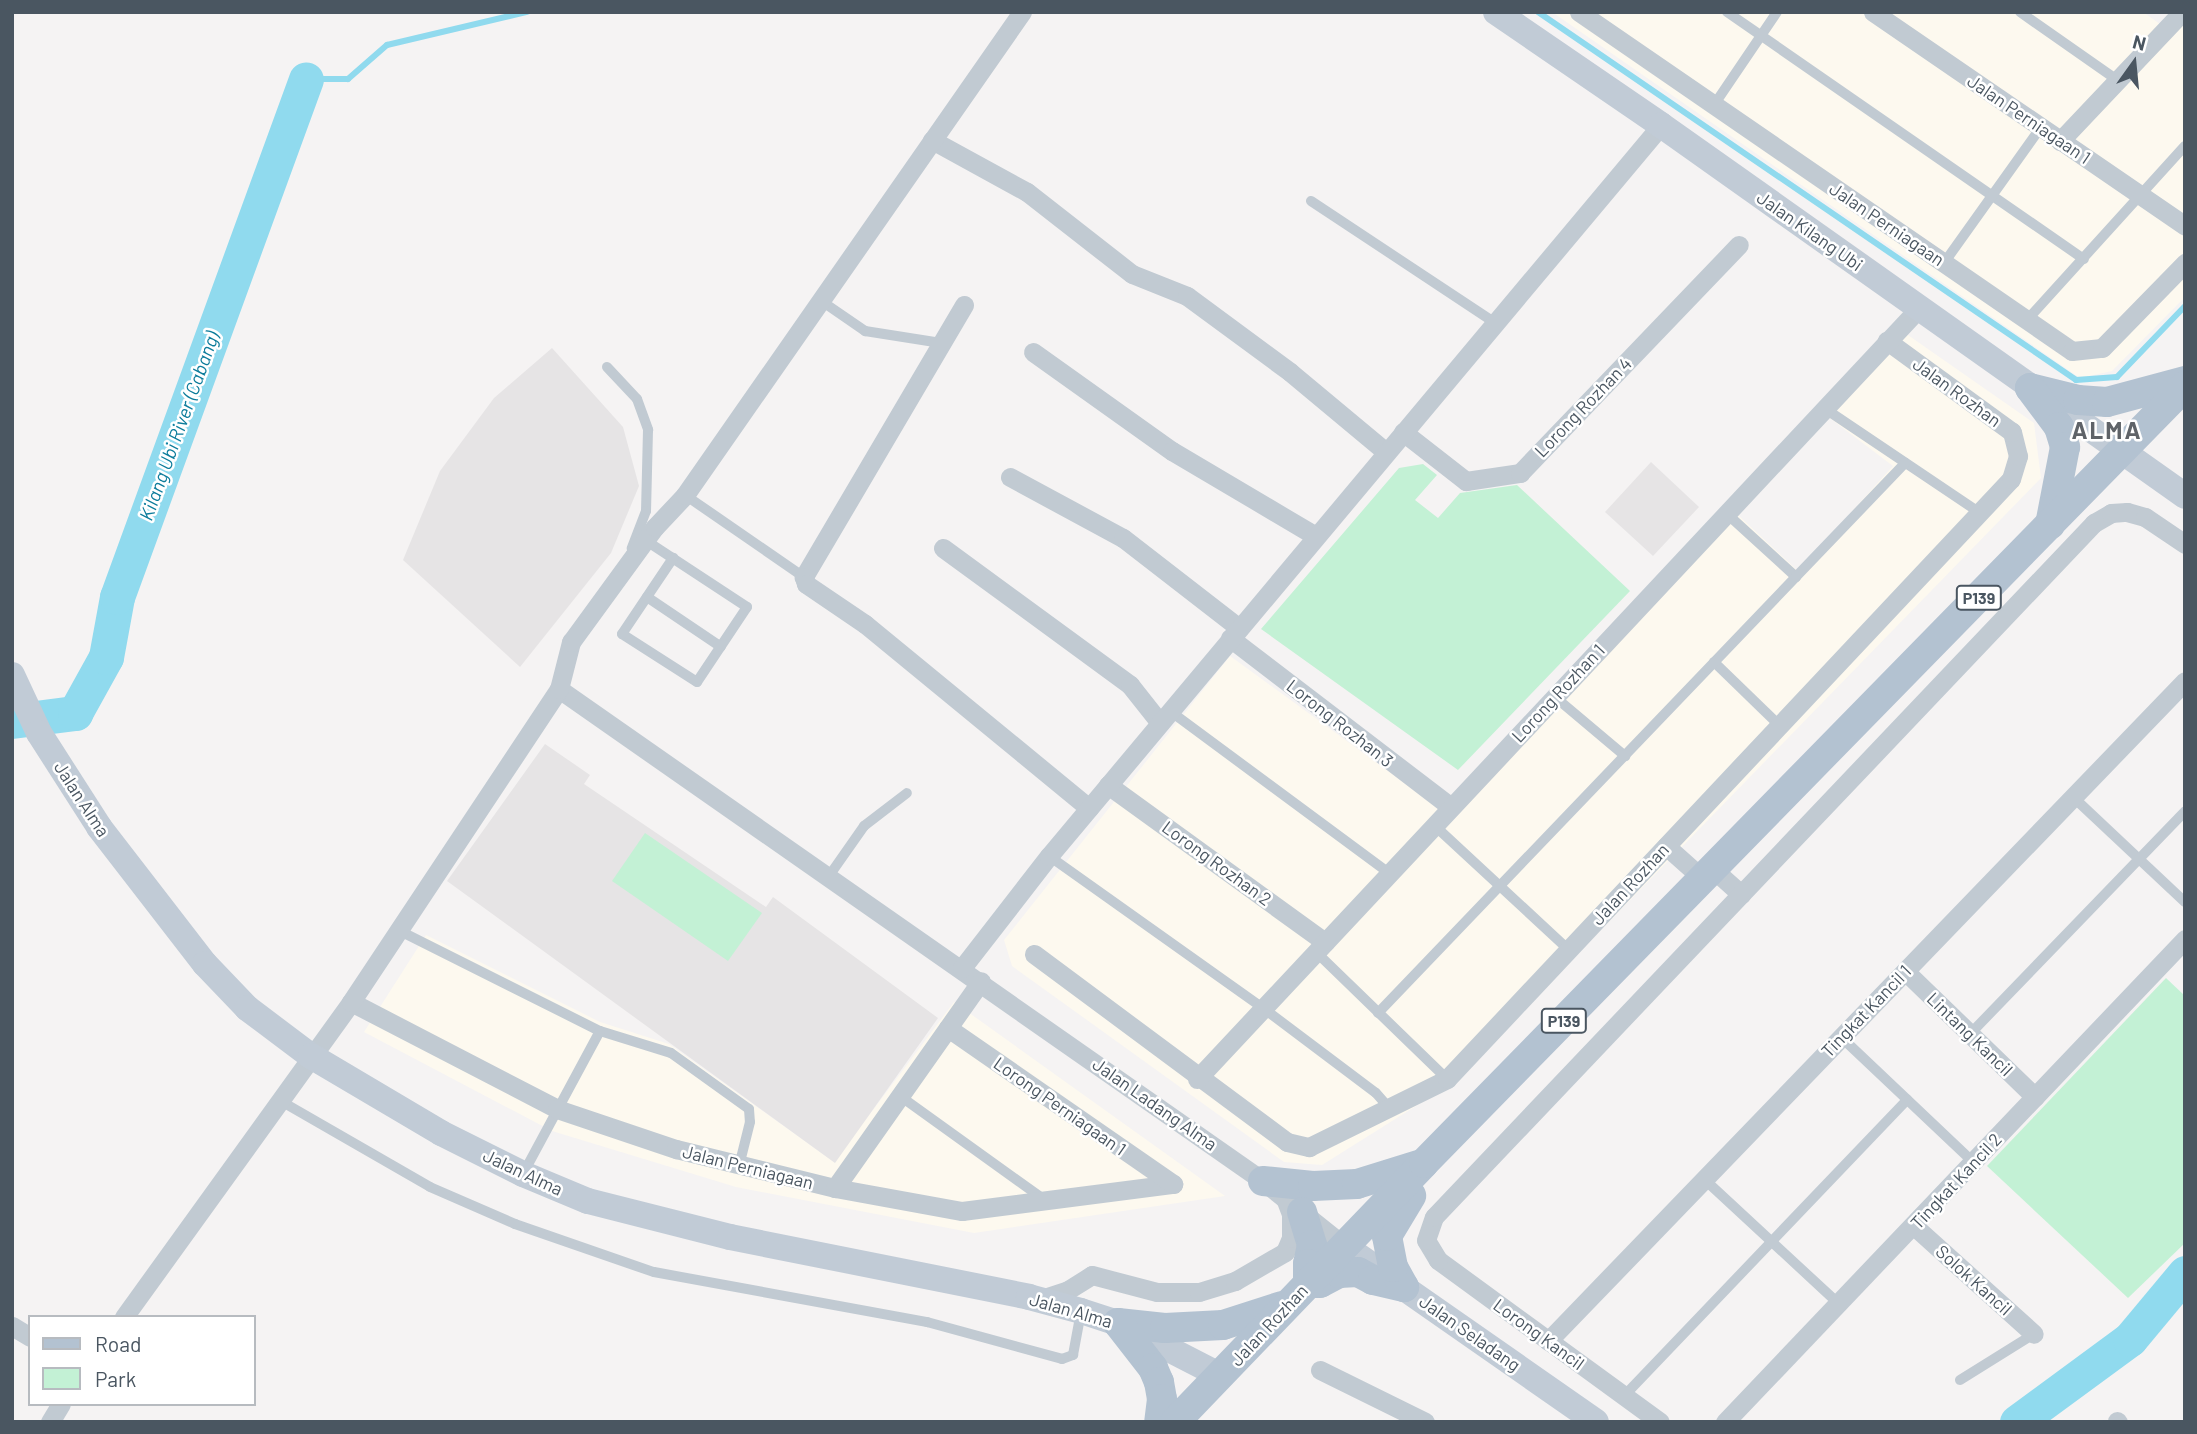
<!DOCTYPE html>
<html>
<head>
<meta charset="utf-8">
<style>
  body { margin:0 }
  #map { position:relative; width:2197px; height:1434px; overflow:hidden; background:#f5f3f3; font-family:Barlow,sans-serif }
  div>[style] { position:absolute }
  [style*='--x'] { left:calc(var(--x)*1px); top:calc(var(--y)*1px); width:calc(var(--w)*1px); rotate:calc(var(--a)*1deg) }
  .commercial>* { inset:0; background:#fdf9ef }
  .education>* { inset:0; background:#e6e4e5 }
  .green>* { inset:0; background:#c3f1d5 }
  .stream>* { height:6px; margin:-3px; padding:0 3px; transform-origin:3px; border-radius:3px; background:#90daee }
  .river>* { height:35px; margin:-17.5px; padding:0 17.5px; transform-origin:17.5px; border-radius:17.5px; background:#90daee }
  .lane>* { height:10px; margin:-5px; padding:0 5px; transform-origin:5px; border-radius:5px; background:#c1cad2 }
  .street>* { height:19px; margin:-9.5px; padding:0 9.5px; transform-origin:9.5px; border-radius:9.5px; background:#c1cad2 }
  .secondary>* { height:26px; margin:-13px; padding:0 13px; transform-origin:13px; border-radius:13px; background:#c1cbd6 }
  .primary>* { height:30px; margin:-15px; padding:0 15px; transform-origin:15px; border-radius:15px; background:#b3c2d1 }
  span { translate:-50% -50%; white-space:nowrap; text-align:center; line-height:1.15; -webkit-text-stroke:5px #fff; paint-order:stroke }
  .shield-label span { padding:2px 5px; background:#fff; border:2px solid; border-radius:5px; -webkit-text-stroke-width:0 }
  .shield-label { font-size:16px; color:#4a5661; font-weight:700 }
  .street-label { font-size:18px; color:#4a5661 }
  .water-label { font-size:19px; color:#0c7c9b; font-style:italic }
  .district-label { font-size:24px; color:#5f6368; font-weight:700; letter-spacing:2px }
  .frame { position:absolute; inset:0; border:14px solid #4a5661; pointer-events:none }
  .legend { position:absolute; left:28px; top:1315px; width:228px; height:91px; box-sizing:border-box; background:#fff; border:2px solid #b7bbc0; margin:0; padding:9px 12px; list-style:none; font-size:21px; color:#4a5661 }
  .legend li { display:flex; align-items:center; gap:14px; height:35px }
  .legend b { width:35px; border:2px solid #b7bbc0 }
  .north { position:absolute; left:2099px; top:28px; width:70px; height:70px; -webkit-text-stroke:5px #fff; paint-order:stroke; rotate:15deg; font-size:19px; font-weight:700; line-height:28px; text-align:center; color:#4a5661 }
  .north::after { content:''; display:block; margin:auto; width:24px; height:32px; background:#4a5661; clip-path:polygon(50% 0,100% 100%,50% 72%,0 100%) }
</style>
</head>
<body>
<div id="map">
  <div class="commercial">
    <i style="clip-path:polygon(1552px 12px,2143px 12px,2174px 34px,2185px 22px,2185px 297px,2112px 371px,2080px 378px)"></i>
    <i style="clip-path:polygon(1905px 333px,2034px 423px,2041px 478px,1451px 1084px,1322px 1165px,1284px 1162px,1012px 966px,1004px 940px,1230px 656px,1454px 819px,1738px 515px,1798px 571px,1893px 466px,1827px 416px)"></i>
    <i style="clip-path:polygon(426px 935px,600px 1022px,669px 1044px,834px 1162px,954px 1002px,1225px 1196px,974px 1233px,736px 1187px,552px 1131px,364px 1032px)"></i>
  </div>
  <div class="education">
    <i style="clip-path:polygon(552px 348px,623px 427px,639px 486px,611px 553px,520px 667px,403px 560px,440px 471px,494px 398px)"></i>
    <i style="clip-path:polygon(1651px 462px,1699px 507px,1653px 556px,1605px 512px)"></i>
    <i style="clip-path:polygon(545px 744px,590px 775px,584px 784px,766px 907px,773px 897px,938px 1018px,835px 1163px,447px 881px)"></i>
  </div>
  <div class="green">
    <i style="clip-path:polygon(1423px 464px,1437px 475px,1415px 500px,1438px 518px,1460px 493px,1517px 485px,1630px 591px,1458px 770px,1261px 629px,1399px 468px)"></i>
    <i style="clip-path:polygon(645px 833px,762px 913px,728px 961px,612px 881px)"></i>
    <i style="clip-path:polygon(2166px 978px,2185px 996px,2185px 1243px,2128px 1298px,1987px 1166px)"></i>
  </div>
  <div class="stream">
    <i style="--x:1538;--y:12;--w:652;--a:34.37"></i>
    <i style="--x:2076;--y:380;--w:41;--a:-4.2"></i>
    <i style="--x:2117;--y:377;--w:98;--a:-46.2"></i>
    <i style="--x:306;--y:79;--w:42;--a:0"></i>
    <i style="--x:348;--y:79;--w:52;--a:-41.1"></i>
    <i style="--x:387;--y:45;--w:144;--a:-13.3"></i>
  </div>
  <div class="river">
    <i style="--x:12;--y:721;--w:64;--a:-7.2"></i>
    <i style="--x:75;--y:713;--w:64;--a:-61"></i>
    <i style="--x:106;--y:657;--w:61;--a:-79.6"></i>
    <i style="--x:117;--y:597;--w:551;--a:-69.95"></i>
    <i style="--x:2017;--y:1422;--w:140;--a:-36.3"></i>
    <i style="--x:2130;--y:1339;--w:86;--a:-50.2"></i>
  </div>
  <div class="lane">
    <i style="--x:1727;--y:12;--w:434;--a:34.7"></i>
    <i style="--x:2020;--y:12;--w:118;--a:35"></i>
    <i style="--x:1714;--y:105;--w:112;--a:-55.9"></i>
    <i style="--x:1311;--y:201;--w:221;--a:33.5"></i>
    <i style="--x:1944;--y:263;--w:167;--a:-54.5"></i>
    <i style="--x:820;--y:300;--w:55;--a:34.6"></i>
    <i style="--x:865;--y:331;--w:77;--a:9"></i>
    <i style="--x:2027;--y:320;--w:235;--a:-47.8"></i>
    <i style="--x:607;--y:367;--w:44;--a:46.8"></i>
    <i style="--x:637;--y:399;--w:33;--a:70"></i>
    <i style="--x:648;--y:430;--w:81;--a:91.4"></i>
    <i style="--x:646;--y:511;--w:40;--a:111"></i>
    <i style="--x:1824;--y:408;--w:187;--a:33.9"></i>
    <i style="--x:685;--y:495;--w:145;--a:34.6"></i>
    <i style="--x:1726;--y:513;--w:95;--a:42.4"></i>
    <i style="--x:645;--y:540;--w:122;--a:33.3"></i>
    <i style="--x:747;--y:607;--w:90;--a:123.7"></i>
    <i style="--x:697;--y:682;--w:89;--a:-147.4"></i>
    <i style="--x:622;--y:634;--w:92;--a:-56.1"></i>
    <i style="--x:647;--y:597;--w:89;--a:34"></i>
    <i style="--x:1714;--y:662;--w:91;--a:44.1"></i>
    <i style="--x:1555;--y:697;--w:92;--a:40.1"></i>
    <i style="--x:1170;--y:711;--w:272;--a:36.5"></i>
    <i style="--x:2072;--y:796;--w:155;--a:43.2"></i>
    <i style="--x:1435;--y:826;--w:183;--a:42.8"></i>
    <i style="--x:1049;--y:856;--w:262;--a:35.4"></i>
    <i style="--x:1263;--y:1008;--w:141;--a:37"></i>
    <i style="--x:1376;--y:1093;--w:20;--a:49"></i>
    <i style="--x:829;--y:876;--w:61;--a:-55"></i>
    <i style="--x:864;--y:826;--w:54;--a:-37.5"></i>
    <i style="--x:398;--y:930;--w:226;--a:26.6"></i>
    <i style="--x:600;--y:1031;--w:74;--a:17.2"></i>
    <i style="--x:671;--y:1053;--w:96;--a:35.7"></i>
    <i style="--x:749;--y:1109;--w:13;--a:86"></i>
    <i style="--x:750;--y:1122;--w:45;--a:104"></i>
    <i style="--x:1316;--y:952;--w:182;--a:44.1"></i>
    <i style="--x:1378;--y:1013;--w:762;--a:-46.22"></i>
    <i style="--x:1970;--y:1034;--w:310;--a:-46"></i>
    <i style="--x:1841;--y:1037;--w:182;--a:43.4"></i>
    <i style="--x:900;--y:1096;--w:175;--a:35.7"></i>
    <i style="--x:279;--y:1100;--w:174;--a:29.9"></i>
    <i style="--x:430;--y:1187;--w:93;--a:23.5"></i>
    <i style="--x:515;--y:1224;--w:147;--a:19.1"></i>
    <i style="--x:654;--y:1272;--w:278;--a:10.4"></i>
    <i style="--x:927;--y:1322;--w:140;--a:15.3"></i>
    <i style="--x:1062;--y:1359;--w:12;--a:-20"></i>
    <i style="--x:1073;--y:1355;--w:44;--a:-79.5"></i>
    <i style="--x:524;--y:1172;--w:160;--a:-61.7"></i>
    <i style="--x:1704;--y:1179;--w:184;--a:42.8"></i>
    <i style="--x:1960;--y:1380;--w:87;--a:-31.9"></i>
    <i style="--x:1624;--y:1396;--w:410;--a:-46.3"></i>
  </div>
  <div class="street">
    <i style="--x:1579;--y:12;--w:598;--a:34.51"></i>
    <i style="--x:2072;--y:351;--w:30;--a:-6"></i>
    <i style="--x:2102;--y:348;--w:119;--a:-45.7"></i>
    <i style="--x:1873;--y:12;--w:378;--a:34.4"></i>
    <i style="--x:932;--y:140;--w:108;--a:28.7"></i>
    <i style="--x:1027;--y:192;--w:133;--a:38"></i>
    <i style="--x:1132;--y:274;--w:59;--a:21.8"></i>
    <i style="--x:1187;--y:296;--w:128;--a:36.4"></i>
    <i style="--x:1290;--y:372;--w:125;--a:39.8"></i>
    <i style="--x:2060;--y:141;--w:178;--a:-46.6"></i>
    <i style="--x:964;--y:305;--w:316;--a:120.5"></i>
    <i style="--x:804;--y:577;--w:7;--a:74"></i>
    <i style="--x:806;--y:584;--w:71;--a:34.1"></i>
    <i style="--x:865;--y:624;--w:290;--a:39.4"></i>
    <i style="--x:1033;--y:352;--w:171;--a:35.5"></i>
    <i style="--x:1172;--y:451;--w:167;--a:30.6"></i>
    <i style="--x:1403;--y:432;--w:80;--a:37.9"></i>
    <i style="--x:1466;--y:481;--w:55;--a:-8.4"></i>
    <i style="--x:1520;--y:473;--w:316;--a:-46.2"></i>
    <i style="--x:1010;--y:477;--w:128;--a:28.4"></i>
    <i style="--x:1123;--y:538;--w:147;--a:37.8"></i>
    <i style="--x:943;--y:548;--w:232;--a:36.2"></i>
    <i style="--x:1130;--y:685;--w:48;--a:51.7"></i>
    <i style="--x:1230;--y:638;--w:278;--a:37.4"></i>
    <i style="--x:559;--y:689;--w:859;--a:34.95"></i>
    <i style="--x:1263;--y:1181;--w:104;--a:38.7"></i>
    <i style="--x:1108;--y:785;--w:268;--a:35.9"></i>
    <i style="--x:1666;--y:846;--w:50;--a:41.7"></i>
    <i style="--x:1713;--y:869;--w:38;--a:42"></i>
    <i style="--x:1034;--y:954;--w:315;--a:36.6"></i>
    <i style="--x:1287;--y:1142;--w:23;--a:13"></i>
    <i style="--x:1309;--y:1147;--w:154;--a:-26.2"></i>
    <i style="--x:1447;--y:1079;--w:823;--a:-46.77"></i>
    <i style="--x:2011;--y:479;--w:24;--a:-73"></i>
    <i style="--x:2018;--y:456;--w:25;--a:-104"></i>
    <i style="--x:2012;--y:432;--w:155;--a:-143.9"></i>
    <i style="--x:962;--y:968;--w:142;--a:-52.2"></i>
    <i style="--x:1049;--y:856;--w:953;--a:-50.06"></i>
    <i style="--x:1905;--y:971;--w:181;--a:44.1"></i>
    <i style="--x:351;--y:1002;--w:232;--a:27.4"></i>
    <i style="--x:557;--y:1109;--w:126;--a:18.6"></i>
    <i style="--x:676;--y:1149;--w:164;--a:13.8"></i>
    <i style="--x:835;--y:1188;--w:129;--a:10.3"></i>
    <i style="--x:962;--y:1211;--w:213;--a:-7.3"></i>
    <i style="--x:948;--y:1028;--w:274;--a:34.7"></i>
    <i style="--x:1197;--y:1079;--w:1056;--a:-46.88"></i>
    <i style="--x:835;--y:1188;--w:253;--a:-54.8"></i>
    <i style="--x:1914;--y:1226;--w:161;--a:42"></i>
    <i style="--x:1038;--y:1300;--w:32;--a:-18"></i>
    <i style="--x:1068;--y:1290;--w:28;--a:-32"></i>
    <i style="--x:1092;--y:1275;--w:67;--a:14.7"></i>
    <i style="--x:1157;--y:1292;--w:42;--a:0"></i>
    <i style="--x:1199;--y:1292;--w:38;--a:-17"></i>
    <i style="--x:1235;--y:1281;--w:58;--a:-30.1"></i>
    <i style="--x:1285;--y:1252;--w:15;--a:-67"></i>
    <i style="--x:1291;--y:1238;--w:24;--a:-90"></i>
    <i style="--x:1291;--y:1214;--w:14;--a:-111"></i>
    <i style="--x:124;--y:1317;--w:388;--a:-54.2"></i>
    <i style="--x:351;--y:1002;--w:376;--a:-56.4"></i>
    <i style="--x:559;--y:689;--w:49;--a:-75.7"></i>
    <i style="--x:571;--y:642;--w:142;--a:-53.9"></i>
    <i style="--x:655;--y:527;--w:44;--a:-46.8"></i>
    <i style="--x:685;--y:495;--w:589;--a:-55.1"></i>
    <i style="--x:12;--y:1326;--w:21;--a:31"></i>
    <i style="--x:1548;--y:1341;--w:917;--a:-46.02"></i>
    <i style="--x:1320;--y:1370;--w:117;--a:26.3"></i>
    <i style="--x:2117;--y:1421;--w:1;--a:45"></i>
    <i style="--x:50;--y:1422;--w:21;--a:-59"></i>
    <i style="--x:1660;--y:1422;--w:275;--a:-143.9"></i>
    <i style="--x:1438;--y:1260;--w:23;--a:-121"></i>
    <i style="--x:1426;--y:1240;--w:24;--a:-71"></i>
    <i style="--x:1434;--y:1217;--w:958;--a:-46.44"></i>
    <i style="--x:2094;--y:523;--w:20;--a:-30"></i>
    <i style="--x:2111;--y:513;--w:16;--a:-4"></i>
    <i style="--x:2127;--y:512;--w:19;--a:16"></i>
    <i style="--x:2145;--y:517;--w:48;--a:34"></i>
    <i style="--x:1725;--y:1422;--w:667;--a:-46.4"></i>
  </div>
  <div class="secondary">
    <i style="--x:1496;--y:12;--w:200;--a:34.4"></i>
    <i style="--x:1661;--y:125;--w:642;--a:35.3"></i>
    <i style="--x:12;--y:675;--w:64;--a:65"></i>
    <i style="--x:39;--y:733;--w:112;--a:57.4"></i>
    <i style="--x:99;--y:827;--w:173;--a:52.3"></i>
    <i style="--x:205;--y:964;--w:61;--a:46.3"></i>
    <i style="--x:247;--y:1008;--w:80;--a:36.9"></i>
    <i style="--x:311;--y:1056;--w:151;--a:30.6"></i>
    <i style="--x:441;--y:1133;--w:92;--a:26.6"></i>
    <i style="--x:523;--y:1174;--w:70;--a:22.6"></i>
    <i style="--x:588;--y:1201;--w:146;--a:14.2"></i>
    <i style="--x:730;--y:1237;--w:305;--a:11.3"></i>
    <i style="--x:1029;--y:1297;--w:54;--a:15.1"></i>
    <i style="--x:1081;--y:1311;--w:39;--a:18"></i>
    <i style="--x:1118;--y:1323;--w:116;--a:27.2"></i>
    <i style="--x:1344;--y:1246;--w:307;--a:34.9"></i>
  </div>
  <div class="primary">
    <i style="--x:2030;--y:388;--w:49;--a:14"></i>
    <i style="--x:2078;--y:400;--w:29;--a:4"></i>
    <i style="--x:2107;--y:402;--w:81;--a:-15.1"></i>
    <i style="--x:2030;--y:388;--w:49;--a:53.4"></i>
    <i style="--x:2059;--y:427;--w:21;--a:73"></i>
    <i style="--x:2065;--y:447;--w:79;--a:100.9"></i>
    <i style="--x:1263;--y:1181;--w:50;--a:5.7"></i>
    <i style="--x:1313;--y:1186;--w:44;--a:-2.6"></i>
    <i style="--x:1357;--y:1184;--w:64;--a:-17.3"></i>
    <i style="--x:1302;--y:1212;--w:34;--a:73"></i>
    <i style="--x:1312;--y:1245;--w:19;--a:102"></i>
    <i style="--x:1308;--y:1264;--w:19;--a:90"></i>
    <i style="--x:1308;--y:1283;--w:12;--a:0"></i>
    <i style="--x:1320;--y:1283;--w:21;--a:-28"></i>
    <i style="--x:1339;--y:1273;--w:19;--a:-3"></i>
    <i style="--x:1358;--y:1272;--w:17;--a:28"></i>
    <i style="--x:1373;--y:1280;--w:32;--a:13"></i>
    <i style="--x:1404;--y:1287;--w:23;--a:-119"></i>
    <i style="--x:1393;--y:1267;--w:32;--a:-101"></i>
    <i style="--x:1387;--y:1236;--w:47;--a:-59"></i>
    <i style="--x:1118;--y:1323;--w:47;--a:6.1"></i>
    <i style="--x:1165;--y:1328;--w:58;--a:-3"></i>
    <i style="--x:1223;--y:1325;--w:62;--a:-17.9"></i>
    <i style="--x:1118;--y:1323;--w:57;--a:52.1"></i>
    <i style="--x:1153;--y:1368;--w:15;--a:67"></i>
    <i style="--x:1159;--y:1382;--w:17;--a:80"></i>
    <i style="--x:1162;--y:1399;--w:23;--a:97"></i>
    <i style="--x:1175;--y:1422;--w:359;--a:-46.1"></i>
    <i style="--x:1424;--y:1163;--w:1088;--a:-45.6"></i>
  </div>
  <div class="shield-label">
    <span style="left:1979px;top:598px">P139</span>
    <span style="left:1564px;top:1021px">P139</span>
  </div>
  <div class="street-label">
    <span style="left:2029px;top:119px;rotate:34deg">Jalan Perniagaan 1</span>
    <span style="left:1887px;top:224px;rotate:34deg">Jalan Perniagaan</span>
    <span style="left:1810px;top:231px;rotate:35deg">Jalan Kilang Ubi</span>
    <span style="left:1957px;top:392px;rotate:36deg">Jalan Rozhan</span>
    <span style="left:1583px;top:407px;rotate:-46deg">Lorong Rozhan 4</span>
    <span style="left:1558px;top:693px;rotate:-47deg">Lorong Rozhan 1</span>
    <span style="left:1340px;top:723px;rotate:38deg">Lorong Rozhan 3</span>
    <span style="left:82px;top:799px;rotate:57deg">Jalan Alma</span>
    <span style="left:1217px;top:863px;rotate:36deg">Lorong Rozhan 2</span>
    <span style="left:1630px;top:884px;rotate:-47deg">Jalan Rozhan</span>
    <span style="left:1866px;top:1011px;rotate:-46deg">Tingkat Kancil 1</span>
    <span style="left:1970px;top:1034px;rotate:44deg">Lintang Kancil</span>
    <span style="left:1155px;top:1104px;rotate:35deg">Jalan Ladang Alma</span>
    <span style="left:1060px;top:1106px;rotate:35deg">Lorong Perniagaan 1</span>
    <span style="left:748px;top:1167px;rotate:14deg">Jalan Perniagaan</span>
    <span style="left:523px;top:1172px;rotate:25deg">Jalan Alma</span>
    <span style="left:1956px;top:1181px;rotate:-47deg">Tingkat Kancil 2</span>
    <span style="left:1974px;top:1280px;rotate:42deg">Solok Kancil</span>
    <span style="left:1071px;top:1310px;rotate:16deg">Jalan Alma</span>
    <span style="left:1269px;top:1325px;rotate:-47deg">Jalan Rozhan</span>
    <span style="left:1470px;top:1333px;rotate:35deg">Jalan Seladang</span>
    <span style="left:1539px;top:1334px;rotate:36deg">Lorong Kancil</span>
  </div>
  <div class="water-label">
    <span style="left:179px;top:426px;rotate:-70deg">Kilang Ubi River (Cabang)</span>
  </div>
  <div class="district-label">
    <span style="left:2107px;top:430px">ALMA</span>
  </div>
  <div class="frame"></div>
  <ul class="legend">
  <li><b style="height:9px;background:#b3c2d1"></b>Road</li>
  <li><b style="height:19px;background:#c3f1d5"></b>Park</li>
  </ul>
  <div class="north">N</div>
</div>
</body>
</html>
